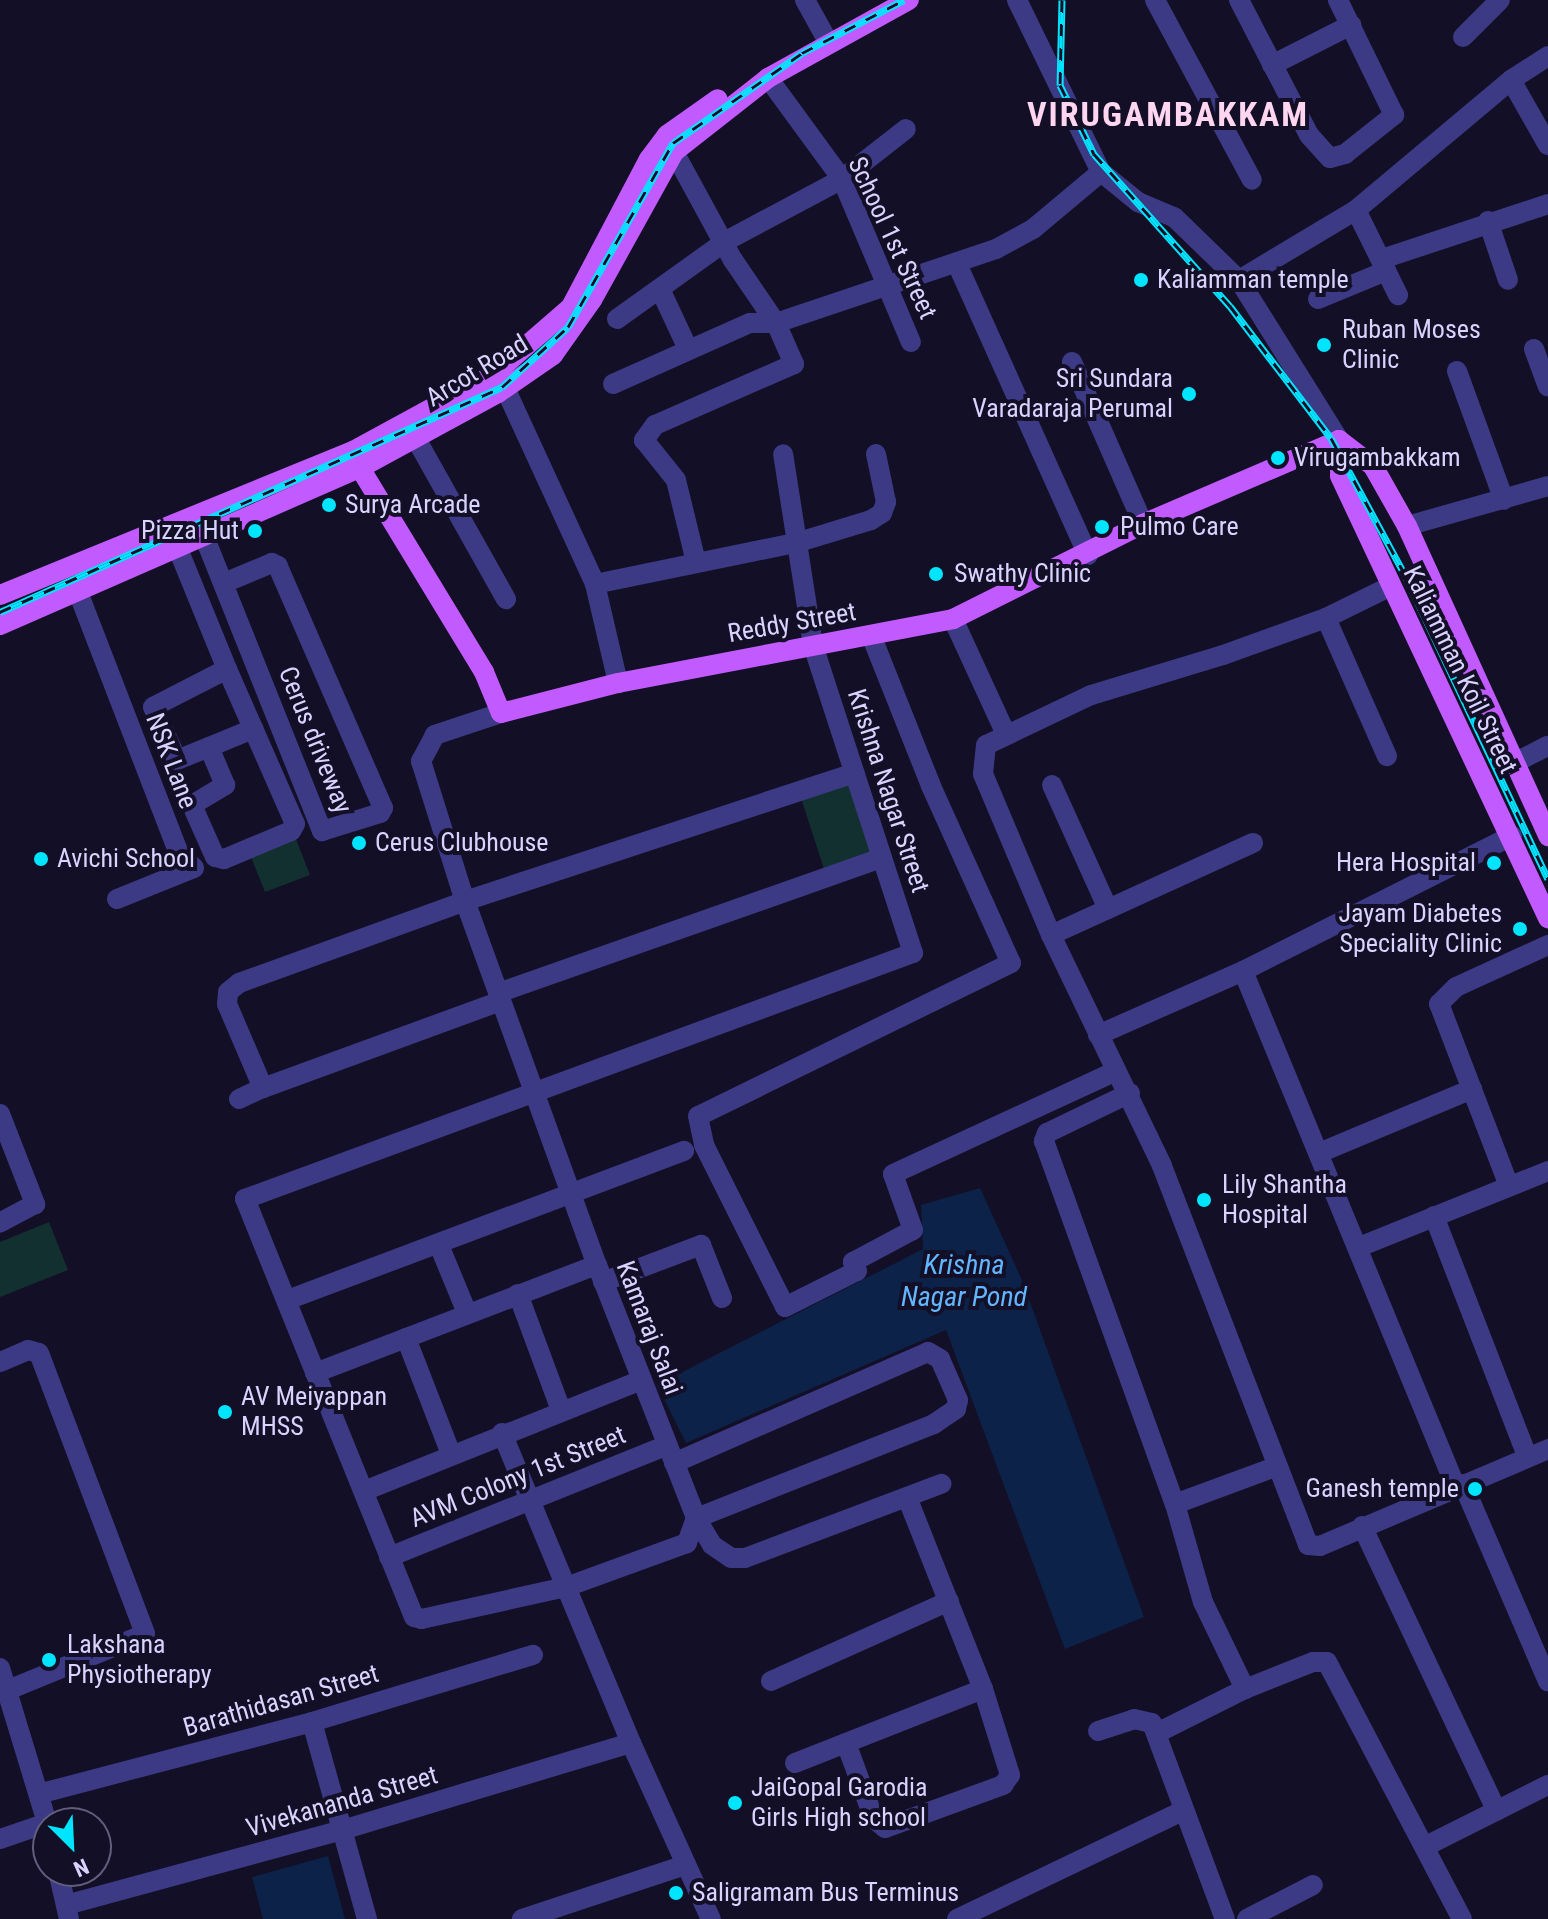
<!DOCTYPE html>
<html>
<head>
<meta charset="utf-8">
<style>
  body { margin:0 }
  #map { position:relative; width:1548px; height:1919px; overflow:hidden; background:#130f26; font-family:"Roboto Condensed",sans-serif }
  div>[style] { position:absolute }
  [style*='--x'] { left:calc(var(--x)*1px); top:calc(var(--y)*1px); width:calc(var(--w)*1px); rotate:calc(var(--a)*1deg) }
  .green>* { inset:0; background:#12302f }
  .water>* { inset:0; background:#0c2248 }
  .minor>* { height:20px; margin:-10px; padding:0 10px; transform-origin:10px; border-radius:10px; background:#3d3a85 }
  .major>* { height:20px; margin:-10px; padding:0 10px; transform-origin:10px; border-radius:10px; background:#c25bff }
  .rail>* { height:7px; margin-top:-3.5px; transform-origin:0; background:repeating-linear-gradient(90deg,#130f26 0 12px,#00e5ff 0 24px); box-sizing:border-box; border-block:2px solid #00e5ff }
  .dots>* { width:22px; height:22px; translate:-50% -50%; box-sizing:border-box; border:4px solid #130f26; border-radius:50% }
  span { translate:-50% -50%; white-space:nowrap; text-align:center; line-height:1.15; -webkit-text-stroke:8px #130f26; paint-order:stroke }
  .street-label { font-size:26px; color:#d9d4ff }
  .poi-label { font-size:26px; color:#d9d4ff }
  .left { translate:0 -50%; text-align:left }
  .right { translate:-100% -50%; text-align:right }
  .water-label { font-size:28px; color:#62b6ff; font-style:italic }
  .district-label { font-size:34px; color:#ffd6f0; font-weight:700; letter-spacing:2px }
  .north { position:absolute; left:32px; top:1807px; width:80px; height:80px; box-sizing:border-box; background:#130f26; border:2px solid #625e7d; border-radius:50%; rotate:156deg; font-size:22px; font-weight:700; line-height:32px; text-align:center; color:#d9d4ff }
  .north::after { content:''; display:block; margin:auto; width:28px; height:36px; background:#00e5ff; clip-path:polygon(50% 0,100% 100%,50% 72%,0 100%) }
</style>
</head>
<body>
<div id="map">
  <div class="green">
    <i style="clip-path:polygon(847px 780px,871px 853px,824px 869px,800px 795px)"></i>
    <i style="clip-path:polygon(294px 834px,310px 875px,265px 892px,249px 852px)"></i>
    <i style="clip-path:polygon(49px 1222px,68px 1270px,0 1297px,0 1242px)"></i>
  </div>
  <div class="water">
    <i style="clip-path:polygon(980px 1188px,1022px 1280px,1144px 1617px,1065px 1649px,946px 1330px,686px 1443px,657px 1385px,923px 1249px,921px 1205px)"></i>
    <i style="clip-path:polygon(328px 1856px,345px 1919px,263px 1919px,252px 1877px)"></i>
  </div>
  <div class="minor">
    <i style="--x:805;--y:0;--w:39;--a:61"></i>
    <i style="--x:1017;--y:0;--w:191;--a:64"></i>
    <i style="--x:1101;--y:172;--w:48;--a:39"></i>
    <i style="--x:1138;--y:202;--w:39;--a:23"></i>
    <i style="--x:1174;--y:217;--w:91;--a:44.1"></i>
    <i style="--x:1239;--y:280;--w:189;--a:58"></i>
    <i style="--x:1155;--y:0;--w:204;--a:61.7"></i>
    <i style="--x:1239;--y:0;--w:152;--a:62.6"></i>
    <i style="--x:1309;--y:135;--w:31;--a:48"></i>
    <i style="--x:1330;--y:158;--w:16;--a:-15"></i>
    <i style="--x:1345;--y:154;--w:63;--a:-38.5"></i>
    <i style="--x:1394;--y:115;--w:128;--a:-116"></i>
    <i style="--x:1463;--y:37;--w:52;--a:-45"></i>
    <i style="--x:1272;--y:65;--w:89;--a:-26.9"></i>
    <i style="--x:768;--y:78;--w:125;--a:53.8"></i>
    <i style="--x:842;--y:179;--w:177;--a:67.1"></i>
    <i style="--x:1511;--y:80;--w:75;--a:60.4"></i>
    <i style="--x:674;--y:152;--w:123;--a:61.4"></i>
    <i style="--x:733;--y:260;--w:76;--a:55.7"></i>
    <i style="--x:776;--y:323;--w:45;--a:66.3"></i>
    <i style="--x:794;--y:364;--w:152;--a:156.3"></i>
    <i style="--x:655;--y:425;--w:19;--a:126"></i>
    <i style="--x:644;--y:440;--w:51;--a:51.3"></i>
    <i style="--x:676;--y:480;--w:84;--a:76.3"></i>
    <i style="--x:1356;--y:210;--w:95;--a:63.7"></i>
    <i style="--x:1488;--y:221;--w:62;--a:71.3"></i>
    <i style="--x:1382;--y:259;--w:175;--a:-18.3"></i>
    <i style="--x:958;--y:266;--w:317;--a:65.8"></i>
    <i style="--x:1239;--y:280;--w:136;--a:-30.9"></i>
    <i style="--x:1356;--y:210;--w:202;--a:-40"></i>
    <i style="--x:1511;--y:80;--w:44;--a:-33"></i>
    <i style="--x:660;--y:289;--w:64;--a:65"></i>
    <i style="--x:1318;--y:299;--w:74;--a:-22.4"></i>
    <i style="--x:617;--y:319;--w:134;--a:-35.6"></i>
    <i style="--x:726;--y:241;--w:132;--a:-28.1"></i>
    <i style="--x:842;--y:179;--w:81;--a:-38"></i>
    <i style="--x:1534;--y:349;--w:40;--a:69.8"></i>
    <i style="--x:1072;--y:362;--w:177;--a:66.3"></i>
    <i style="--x:1457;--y:371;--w:137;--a:70"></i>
    <i style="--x:613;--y:384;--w:150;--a:-24"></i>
    <i style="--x:750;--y:323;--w:26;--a:0"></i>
    <i style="--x:776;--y:323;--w:232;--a:-18.6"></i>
    <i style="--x:996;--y:249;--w:42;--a:-28.4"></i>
    <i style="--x:1033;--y:229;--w:89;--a:-40"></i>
    <i style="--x:505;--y:388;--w:216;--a:65.3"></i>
    <i style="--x:595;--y:584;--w:102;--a:76.9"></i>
    <i style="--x:415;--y:437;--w:186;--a:60.7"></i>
    <i style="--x:1407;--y:526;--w:147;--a:-15.8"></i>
    <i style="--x:204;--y:536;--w:318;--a:68.2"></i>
    <i style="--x:322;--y:831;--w:61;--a:-17.2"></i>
    <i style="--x:380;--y:813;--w:6;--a:-59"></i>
    <i style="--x:383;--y:808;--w:264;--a:-113.5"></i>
    <i style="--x:278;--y:566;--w:7;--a:-153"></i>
    <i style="--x:272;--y:563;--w:52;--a:157.4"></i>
    <i style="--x:178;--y:549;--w:130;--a:67.8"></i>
    <i style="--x:227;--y:669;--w:83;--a:152.8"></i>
    <i style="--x:153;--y:707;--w:58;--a:65.6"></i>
    <i style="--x:177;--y:760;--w:35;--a:-22"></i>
    <i style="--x:595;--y:584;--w:208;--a:-11.6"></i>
    <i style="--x:799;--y:542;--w:75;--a:-17"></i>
    <i style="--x:871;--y:520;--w:13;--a:-32"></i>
    <i style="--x:882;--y:513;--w:12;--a:-70"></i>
    <i style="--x:886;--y:502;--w:49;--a:-101.8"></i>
    <i style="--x:1391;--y:586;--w:72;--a:153.8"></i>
    <i style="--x:1326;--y:618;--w:109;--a:160.2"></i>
    <i style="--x:1223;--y:655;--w:138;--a:163.1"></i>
    <i style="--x:1091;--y:695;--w:116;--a:154.5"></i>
    <i style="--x:986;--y:745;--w:29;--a:96"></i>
    <i style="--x:983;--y:774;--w:175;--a:67.1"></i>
    <i style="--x:1051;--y:935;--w:256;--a:64.3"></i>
    <i style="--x:1162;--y:1166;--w:406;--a:68.9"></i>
    <i style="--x:1308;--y:1545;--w:12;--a:5"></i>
    <i style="--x:1320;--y:1546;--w:248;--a:-23"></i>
    <i style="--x:78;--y:592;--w:278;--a:68.9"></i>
    <i style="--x:178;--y:851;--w:23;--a:47"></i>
    <i style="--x:194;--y:868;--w:83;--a:158.1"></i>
    <i style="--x:1326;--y:618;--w:151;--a:66.2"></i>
    <i style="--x:953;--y:619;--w:127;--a:65.3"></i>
    <i style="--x:871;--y:635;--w:162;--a:68.3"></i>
    <i style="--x:931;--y:786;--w:194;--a:65.7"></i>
    <i style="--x:1011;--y:963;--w:348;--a:153.9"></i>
    <i style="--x:698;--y:1116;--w:30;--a:78"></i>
    <i style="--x:704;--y:1145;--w:181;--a:63.4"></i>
    <i style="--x:785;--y:1307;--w:80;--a:-26.6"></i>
    <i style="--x:857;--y:1271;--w:10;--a:-114"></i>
    <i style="--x:853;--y:1262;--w:68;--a:-28.1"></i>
    <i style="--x:913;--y:1230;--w:59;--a:-109.7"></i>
    <i style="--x:893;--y:1174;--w:243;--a:-24.8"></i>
    <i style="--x:227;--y:669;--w:169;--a:66.3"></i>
    <i style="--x:295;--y:824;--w:8;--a:120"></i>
    <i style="--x:291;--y:831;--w:73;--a:157.3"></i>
    <i style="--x:224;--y:859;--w:9;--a:-167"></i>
    <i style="--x:215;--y:857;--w:57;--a:-113.9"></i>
    <i style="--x:192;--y:805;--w:39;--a:-31"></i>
    <i style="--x:225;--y:785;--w:41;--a:-112.8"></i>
    <i style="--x:209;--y:747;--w:48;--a:-22.2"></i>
    <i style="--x:501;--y:713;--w:70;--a:161.6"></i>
    <i style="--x:435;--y:735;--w:30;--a:118"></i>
    <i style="--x:421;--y:761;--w:147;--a:72.6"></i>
    <i style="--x:465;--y:901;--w:387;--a:70.1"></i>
    <i style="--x:597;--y:1265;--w:272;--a:68.6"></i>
    <i style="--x:696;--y:1518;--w:31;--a:59"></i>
    <i style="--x:712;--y:1545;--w:23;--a:34"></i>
    <i style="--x:731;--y:1558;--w:14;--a:0"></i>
    <i style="--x:745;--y:1558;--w:210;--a:-20.7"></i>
    <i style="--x:1514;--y:763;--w:38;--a:-27"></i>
    <i style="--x:1052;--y:785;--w:136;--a:65.7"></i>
    <i style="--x:1051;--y:935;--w:222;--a:-24.5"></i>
    <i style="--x:1243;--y:971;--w:556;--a:67.59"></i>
    <i style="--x:498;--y:993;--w:406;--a:-19.4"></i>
    <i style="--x:1098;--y:1035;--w:158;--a:-23.8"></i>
    <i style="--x:1243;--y:971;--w:301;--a:-26.7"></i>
    <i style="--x:263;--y:1088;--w:253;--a:-20.1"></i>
    <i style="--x:1130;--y:1093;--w:92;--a:154.3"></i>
    <i style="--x:1047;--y:1133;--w:9;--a:111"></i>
    <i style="--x:1044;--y:1141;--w:386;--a:70.2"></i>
    <i style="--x:1175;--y:1504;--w:102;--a:74.1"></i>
    <i style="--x:1203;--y:1602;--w:97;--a:64.2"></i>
    <i style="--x:239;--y:1099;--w:26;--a:-25"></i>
    <i style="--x:263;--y:1088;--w:91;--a:-113.2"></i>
    <i style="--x:227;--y:1004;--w:12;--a:-85"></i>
    <i style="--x:228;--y:992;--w:14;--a:-39"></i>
    <i style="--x:239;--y:983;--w:240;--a:-19.9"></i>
    <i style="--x:465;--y:901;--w:410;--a:-18.2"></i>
    <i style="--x:0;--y:1114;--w:97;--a:68.7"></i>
    <i style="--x:35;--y:1204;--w:40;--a:152"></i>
    <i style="--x:1319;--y:1153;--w:166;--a:-22.7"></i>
    <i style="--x:1509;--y:1186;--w:195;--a:-111"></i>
    <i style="--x:1439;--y:1004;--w:24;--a:-45"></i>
    <i style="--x:1456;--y:987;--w:101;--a:-24.5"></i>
    <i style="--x:1434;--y:1216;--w:257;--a:68.8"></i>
    <i style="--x:439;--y:1245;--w:74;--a:67.6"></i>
    <i style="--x:1359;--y:1247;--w:204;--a:-21.9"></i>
    <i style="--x:603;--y:1282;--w:105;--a:-20.7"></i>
    <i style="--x:701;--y:1245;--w:57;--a:68.4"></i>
    <i style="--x:518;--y:1294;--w:124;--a:69.7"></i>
    <i style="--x:290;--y:1299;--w:421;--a:-20.6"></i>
    <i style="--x:406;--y:1338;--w:124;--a:68.8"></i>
    <i style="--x:0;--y:1362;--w:30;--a:-23"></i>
    <i style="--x:28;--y:1350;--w:11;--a:15"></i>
    <i style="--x:39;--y:1353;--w:300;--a:69.3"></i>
    <i style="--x:145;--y:1634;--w:148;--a:157.8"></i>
    <i style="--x:315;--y:1373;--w:302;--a:-21"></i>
    <i style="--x:502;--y:1433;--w:336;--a:67.4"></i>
    <i style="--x:631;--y:1743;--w:193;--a:65.6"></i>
    <i style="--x:674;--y:1463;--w:277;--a:-23.6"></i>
    <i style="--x:928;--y:1352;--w:14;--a:30"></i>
    <i style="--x:940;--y:1359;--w:45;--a:66.3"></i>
    <i style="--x:958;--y:1400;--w:9;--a:103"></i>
    <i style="--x:956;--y:1409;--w:27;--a:146"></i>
    <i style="--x:934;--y:1424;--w:256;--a:158.4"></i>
    <i style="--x:1463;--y:1484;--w:215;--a:66.7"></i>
    <i style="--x:364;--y:1491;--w:299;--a:-21.8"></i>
    <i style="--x:1175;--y:1504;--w:107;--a:-20.3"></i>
    <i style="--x:696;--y:1518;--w:27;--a:110"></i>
    <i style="--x:687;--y:1543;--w:129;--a:160"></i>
    <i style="--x:566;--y:1587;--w:148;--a:167.5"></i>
    <i style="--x:422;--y:1619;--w:8;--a:-166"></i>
    <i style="--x:414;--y:1617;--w:451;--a:-112"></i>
    <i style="--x:245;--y:1199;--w:712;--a:-20.22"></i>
    <i style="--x:913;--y:953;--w:324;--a:-108"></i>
    <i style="--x:813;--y:645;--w:193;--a:-98.9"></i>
    <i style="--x:1362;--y:1526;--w:315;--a:64.7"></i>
    <i style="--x:389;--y:1557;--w:300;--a:-21.9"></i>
    <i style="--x:0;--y:1668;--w:165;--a:73.1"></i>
    <i style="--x:771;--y:1681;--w:195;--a:-24.2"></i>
    <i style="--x:312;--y:1722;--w:205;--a:74.4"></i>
    <i style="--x:1098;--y:1731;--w:38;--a:-18"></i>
    <i style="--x:1134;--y:1719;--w:18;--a:13"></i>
    <i style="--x:1152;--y:1723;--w:209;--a:69.6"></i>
    <i style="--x:1157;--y:1733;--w:98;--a:-26.6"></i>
    <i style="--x:1245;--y:1689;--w:73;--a:-21.7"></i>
    <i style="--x:1313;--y:1662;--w:14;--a:0"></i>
    <i style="--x:1327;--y:1662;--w:290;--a:62.3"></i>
    <i style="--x:846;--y:1743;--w:81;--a:69.8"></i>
    <i style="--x:874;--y:1819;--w:14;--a:39"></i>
    <i style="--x:885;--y:1828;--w:126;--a:-20"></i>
    <i style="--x:1003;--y:1785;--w:12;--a:-55"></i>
    <i style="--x:1010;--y:1775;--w:90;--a:-107.4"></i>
    <i style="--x:983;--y:1689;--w:206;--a:-111.6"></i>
    <i style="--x:795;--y:1763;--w:202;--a:-21.5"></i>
    <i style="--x:42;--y:1793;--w:279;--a:-14.7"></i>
    <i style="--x:312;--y:1722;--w:231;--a:-16.9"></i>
    <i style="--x:0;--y:1839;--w:50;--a:-18.8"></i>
    <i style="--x:1426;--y:1846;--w:136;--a:-26.6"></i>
    <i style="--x:58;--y:1871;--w:49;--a:77.1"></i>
    <i style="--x:66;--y:1905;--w:283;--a:-15.2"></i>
    <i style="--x:339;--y:1831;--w:305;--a:-16.8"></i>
    <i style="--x:522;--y:1919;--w:172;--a:-18.3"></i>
    <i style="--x:957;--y:1919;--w:250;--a:-25.6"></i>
    <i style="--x:1247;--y:1919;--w:74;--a:-27.3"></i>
  </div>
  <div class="major">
    <i style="--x:1339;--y:440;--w:36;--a:88"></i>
    <i style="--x:1340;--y:476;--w:489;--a:64.8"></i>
    <i style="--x:1339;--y:440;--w:43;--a:37.4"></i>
    <i style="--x:1373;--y:466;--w:69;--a:60.5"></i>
    <i style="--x:1407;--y:526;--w:341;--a:65.5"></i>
    <i style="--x:360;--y:468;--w:239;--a:58.7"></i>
    <i style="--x:484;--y:672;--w:44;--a:67.5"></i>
    <i style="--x:501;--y:713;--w:121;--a:-14.4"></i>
    <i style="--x:618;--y:683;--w:341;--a:-10.8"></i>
    <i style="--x:953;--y:619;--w:212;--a:-26.6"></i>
    <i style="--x:1143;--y:524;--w:213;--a:-23.2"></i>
    <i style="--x:0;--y:595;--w:381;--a:-22.2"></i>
    <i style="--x:353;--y:451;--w:161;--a:-28.6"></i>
    <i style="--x:494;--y:374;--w:102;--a:-41"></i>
    <i style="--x:571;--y:307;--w:167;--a:-62.2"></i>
    <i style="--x:649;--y:159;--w:30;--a:-53"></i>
    <i style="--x:667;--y:135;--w:62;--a:-35.2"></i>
    <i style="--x:0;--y:625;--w:393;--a:-23.6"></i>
    <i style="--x:360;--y:468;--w:157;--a:-28.5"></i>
    <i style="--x:498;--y:393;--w:67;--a:-34.6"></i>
    <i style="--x:553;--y:355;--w:67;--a:-54.7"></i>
    <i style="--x:592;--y:300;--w:169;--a:-61"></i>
    <i style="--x:674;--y:152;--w:120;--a:-38.2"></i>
    <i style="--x:768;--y:78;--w:161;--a:-29"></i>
  </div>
  <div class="rail">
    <i style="--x:1062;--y:0;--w:85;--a:91.3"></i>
    <i style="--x:1060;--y:85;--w:77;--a:63.8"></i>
    <i style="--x:1094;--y:154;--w:204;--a:48.2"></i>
    <i style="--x:1230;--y:306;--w:166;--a:52.6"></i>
    <i style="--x:1331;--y:438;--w:153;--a:61.6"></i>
    <i style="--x:1404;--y:573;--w:338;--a:64.8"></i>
    <i style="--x:0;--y:612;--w:550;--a:-24.14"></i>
    <i style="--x:502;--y:387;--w:89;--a:-42.3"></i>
    <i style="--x:568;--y:327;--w:212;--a:-60.3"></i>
    <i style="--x:673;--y:143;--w:157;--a:-34.9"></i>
    <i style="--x:802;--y:53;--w:115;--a:-27.5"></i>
  </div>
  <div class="dots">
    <i style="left:1141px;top:280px;background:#00e5ff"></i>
    <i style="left:1324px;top:345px;background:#00e5ff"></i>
    <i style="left:1189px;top:394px;background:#00e5ff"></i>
    <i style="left:1278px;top:458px;background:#00e5ff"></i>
    <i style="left:329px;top:505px;background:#00e5ff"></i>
    <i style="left:1102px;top:527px;background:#00e5ff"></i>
    <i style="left:255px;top:531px;background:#00e5ff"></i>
    <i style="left:936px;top:574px;background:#00e5ff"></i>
    <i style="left:359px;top:843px;background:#00e5ff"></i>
    <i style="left:41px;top:859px;background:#00e5ff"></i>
    <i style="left:1494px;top:863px;background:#00e5ff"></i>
    <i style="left:1520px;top:929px;background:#00e5ff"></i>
    <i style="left:1204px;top:1200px;background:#00e5ff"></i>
    <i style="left:225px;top:1412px;background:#00e5ff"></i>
    <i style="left:1475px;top:1489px;background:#00e5ff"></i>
    <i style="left:49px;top:1660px;background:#00e5ff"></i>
    <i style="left:735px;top:1803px;background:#00e5ff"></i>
    <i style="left:676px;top:1893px;background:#00e5ff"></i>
  </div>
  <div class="street-label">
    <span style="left:892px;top:238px;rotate:65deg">School 1st Street</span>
    <span style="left:477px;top:371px;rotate:-31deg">Arcot Road</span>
    <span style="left:792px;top:623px;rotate:-10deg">Reddy Street</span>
    <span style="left:1460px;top:670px;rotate:64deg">Kaliamman Koil Street</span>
    <span style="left:315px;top:740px;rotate:68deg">Cerus driveway</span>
    <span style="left:171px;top:761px;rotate:69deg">NSK Lane</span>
    <span style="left:888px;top:791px;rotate:72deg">Krishna Nagar Street</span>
    <span style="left:649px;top:1328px;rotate:69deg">Kamaraj Salai</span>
    <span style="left:518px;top:1477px;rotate:-22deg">AVM Colony 1st Street</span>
    <span style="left:281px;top:1701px;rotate:-16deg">Barathidasan Street</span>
    <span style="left:342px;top:1802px;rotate:-16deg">Vivekananda Street</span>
  </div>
  <div class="poi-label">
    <span class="left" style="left:1157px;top:280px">Kaliamman temple</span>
    <span class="left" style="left:1342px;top:345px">Ruban Moses<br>Clinic</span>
    <span class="right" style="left:1173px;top:394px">Sri Sundara<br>Varadaraja Perumal</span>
    <span class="left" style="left:1294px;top:458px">Virugambakkam</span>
    <span class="left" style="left:345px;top:505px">Surya Arcade</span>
    <span class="left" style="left:1120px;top:527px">Pulmo Care</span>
    <span class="right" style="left:239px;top:531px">Pizza Hut</span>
    <span class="left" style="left:954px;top:574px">Swathy Clinic</span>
    <span class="left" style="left:375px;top:843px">Cerus Clubhouse</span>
    <span class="left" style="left:57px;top:859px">Avichi School</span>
    <span class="right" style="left:1476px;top:863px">Hera Hospital</span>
    <span class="right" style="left:1502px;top:929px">Jayam Diabetes<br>Speciality Clinic</span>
    <span class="left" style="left:1222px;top:1200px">Lily Shantha<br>Hospital</span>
    <span class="left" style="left:241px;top:1412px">AV Meiyappan<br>MHSS</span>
    <span class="right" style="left:1459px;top:1489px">Ganesh temple</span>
    <span class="left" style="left:67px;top:1660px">Lakshana<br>Physiotherapy</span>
    <span class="left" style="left:751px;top:1803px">JaiGopal Garodia<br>Girls High school</span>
    <span class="left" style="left:692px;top:1893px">Saligramam Bus Terminus</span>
  </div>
  <div class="water-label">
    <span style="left:964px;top:1281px">Krishna<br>Nagar Pond</span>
  </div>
  <div class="district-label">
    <span style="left:1168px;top:115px">VIRUGAMBAKKAM</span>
  </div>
  <div class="north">N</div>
</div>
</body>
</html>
